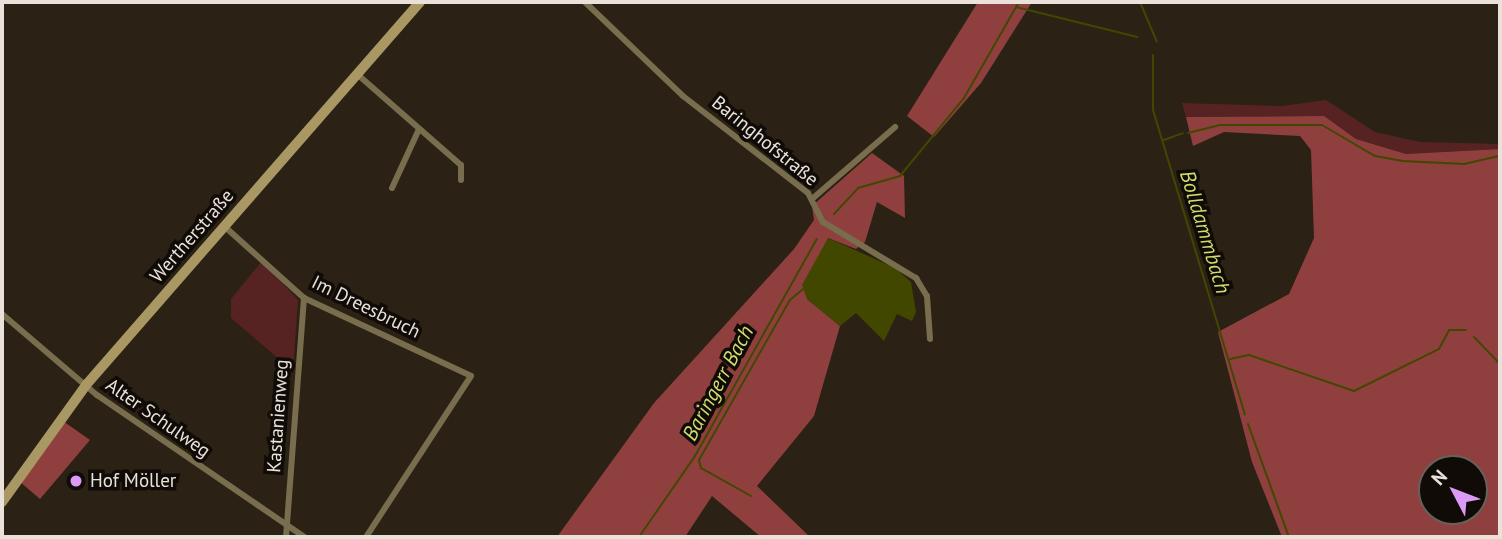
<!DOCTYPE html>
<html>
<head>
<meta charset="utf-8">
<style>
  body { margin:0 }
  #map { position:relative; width:1502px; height:539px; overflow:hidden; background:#2b2115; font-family:"PT Sans",sans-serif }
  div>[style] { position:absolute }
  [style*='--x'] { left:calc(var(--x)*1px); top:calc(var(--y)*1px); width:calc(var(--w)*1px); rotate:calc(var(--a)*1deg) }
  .green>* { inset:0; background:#562322 }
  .forest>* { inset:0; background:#8f403e }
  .water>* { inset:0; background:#424700 }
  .stream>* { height:2px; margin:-1px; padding:0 1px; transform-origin:1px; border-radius:1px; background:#424700 }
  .minor>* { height:6px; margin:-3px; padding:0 3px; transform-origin:3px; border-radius:3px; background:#786d4d }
  .secondary>* { height:10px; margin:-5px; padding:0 5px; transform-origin:5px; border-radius:5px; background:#a99863 }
  .dots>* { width:19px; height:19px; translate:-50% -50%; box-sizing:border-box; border:4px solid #100b07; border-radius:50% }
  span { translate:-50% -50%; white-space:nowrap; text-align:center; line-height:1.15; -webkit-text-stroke:7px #100b07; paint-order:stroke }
  .street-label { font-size:19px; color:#e9e1da }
  .poi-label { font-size:19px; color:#e9e1da }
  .left { translate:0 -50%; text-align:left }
  .water-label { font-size:21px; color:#d1dd6c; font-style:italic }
  .frame { position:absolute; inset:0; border:4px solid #e9e1da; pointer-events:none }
  .north { position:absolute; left:1418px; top:455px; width:70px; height:70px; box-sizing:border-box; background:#100b07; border:2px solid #67615b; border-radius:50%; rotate:312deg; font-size:19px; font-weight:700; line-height:28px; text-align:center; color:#e9e1da }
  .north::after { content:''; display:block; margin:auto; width:24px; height:32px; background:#da9af6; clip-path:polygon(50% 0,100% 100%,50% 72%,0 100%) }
</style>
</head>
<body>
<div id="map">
  <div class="green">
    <i style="clip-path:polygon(1326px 100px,1375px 132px,1420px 142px,1500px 144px,1500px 149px,1406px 154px,1356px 139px,1324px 116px,1186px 117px,1182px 103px,1282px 106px)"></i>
    <i style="clip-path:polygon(262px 261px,298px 300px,293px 371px,231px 318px,231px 299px)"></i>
  </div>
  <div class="forest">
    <i style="clip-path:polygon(978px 2px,1032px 2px,981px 83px,934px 137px,907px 116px)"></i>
    <i style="clip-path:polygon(evenodd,1324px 116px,1356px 139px,1406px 154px,1500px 149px,1500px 537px,1282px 537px,1252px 462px,1218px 332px,1289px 294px,1314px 238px,1311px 150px,1300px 136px,1224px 132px,1193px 146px,1186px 117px,1324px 116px,1432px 469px,1474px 469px,1474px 511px,1432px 511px,1432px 469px)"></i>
    <i style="clip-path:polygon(872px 153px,904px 176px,905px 218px,877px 202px,865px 242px,856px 249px,828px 238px,807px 299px,840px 326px,814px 416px,757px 486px,810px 537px,761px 537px,712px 496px,685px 537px,557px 537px,654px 403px,794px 249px,814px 220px,812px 206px)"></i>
    <i style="clip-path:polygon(63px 421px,90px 440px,40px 499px,19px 481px)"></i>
  </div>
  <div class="water">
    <i style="clip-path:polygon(828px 238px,895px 268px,911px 282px,916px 312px,912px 321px,897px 314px,884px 341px,856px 313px,840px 326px,807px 299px,802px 285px)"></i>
  </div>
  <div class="stream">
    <i style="--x:1140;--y:2;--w:43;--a:67"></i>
    <i style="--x:1016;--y:7;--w:125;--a:13.9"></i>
    <i style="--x:1153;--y:55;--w:55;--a:90"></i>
    <i style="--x:1153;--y:110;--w:318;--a:73.2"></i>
    <i style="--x:1188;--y:133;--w:32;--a:-14"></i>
    <i style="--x:1219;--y:125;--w:103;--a:0"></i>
    <i style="--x:1322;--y:125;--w:61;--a:30.3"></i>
    <i style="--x:1375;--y:156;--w:27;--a:10"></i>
    <i style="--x:1402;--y:161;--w:62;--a:2.8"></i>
    <i style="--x:1464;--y:164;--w:37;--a:-13"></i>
    <i style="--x:1164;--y:140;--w:20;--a:-20"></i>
    <i style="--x:834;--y:214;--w:35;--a:-47"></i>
    <i style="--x:858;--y:188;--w:44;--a:-15.9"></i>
    <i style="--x:900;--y:176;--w:101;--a:-50.6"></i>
    <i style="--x:964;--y:98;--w:111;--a:-60.2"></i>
    <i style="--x:1474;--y:337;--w:37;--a:46"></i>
    <i style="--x:1230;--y:359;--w:19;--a:-12"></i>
    <i style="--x:1249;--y:355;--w:111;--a:18.9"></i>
    <i style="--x:1354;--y:391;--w:95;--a:-26.3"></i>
    <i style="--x:1439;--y:349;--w:21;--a:-62"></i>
    <i style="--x:1449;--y:330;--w:17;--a:0"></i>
    <i style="--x:1248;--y:424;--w:120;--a:70.1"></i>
    <i style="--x:751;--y:496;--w:57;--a:-150.8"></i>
    <i style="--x:701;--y:468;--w:8;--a:-104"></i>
    <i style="--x:699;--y:460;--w:184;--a:-60.4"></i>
    <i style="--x:790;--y:300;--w:17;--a:-40"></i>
    <i style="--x:639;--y:537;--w:98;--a:-55.3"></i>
    <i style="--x:695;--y:456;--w:249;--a:-60.7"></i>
  </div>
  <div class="minor">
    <i style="--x:585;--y:2;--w:136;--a:43.8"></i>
    <i style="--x:683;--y:96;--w:158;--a:37.8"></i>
    <i style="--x:808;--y:193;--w:33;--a:63"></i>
    <i style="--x:823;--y:222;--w:109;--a:31.1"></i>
    <i style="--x:916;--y:278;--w:21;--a:59"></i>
    <i style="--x:927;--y:296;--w:43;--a:86"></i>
    <i style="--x:357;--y:74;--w:138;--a:41.2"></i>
    <i style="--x:461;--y:165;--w:15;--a:90"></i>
    <i style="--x:392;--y:188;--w:65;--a:-65.4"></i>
    <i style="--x:812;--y:199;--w:110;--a:-40.9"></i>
    <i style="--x:224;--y:226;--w:108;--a:42"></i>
    <i style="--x:304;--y:298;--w:184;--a:25"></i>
    <i style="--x:471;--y:376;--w:192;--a:123.1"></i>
    <i style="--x:2;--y:314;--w:125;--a:40.5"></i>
    <i style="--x:97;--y:395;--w:251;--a:34.4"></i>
    <i style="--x:286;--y:537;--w:240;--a:-85.7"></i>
  </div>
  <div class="secondary">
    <i style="--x:2;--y:502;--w:144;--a:-54.3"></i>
    <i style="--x:86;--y:385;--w:508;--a:-48.91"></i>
  </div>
  <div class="dots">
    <i style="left:76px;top:481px;background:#da9af6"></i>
  </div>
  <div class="street-label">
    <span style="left:765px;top:141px;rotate:39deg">Baringhofstraße</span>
    <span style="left:192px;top:236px;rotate:-49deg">Wertherstraße</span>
    <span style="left:366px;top:307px;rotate:26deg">Im Dreesbruch</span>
    <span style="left:278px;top:416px;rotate:-86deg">Kastanienweg</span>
    <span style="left:158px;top:418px;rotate:35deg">Alter Schulweg</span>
  </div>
  <div class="poi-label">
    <span class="left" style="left:90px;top:481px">Hof Möller</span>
  </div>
  <div class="water-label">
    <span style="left:1205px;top:232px;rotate:73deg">Bolldammbach</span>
    <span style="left:718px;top:383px;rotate:-62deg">Baringerr Bach</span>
  </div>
  <div class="frame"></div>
  <div class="north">N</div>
</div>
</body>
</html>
